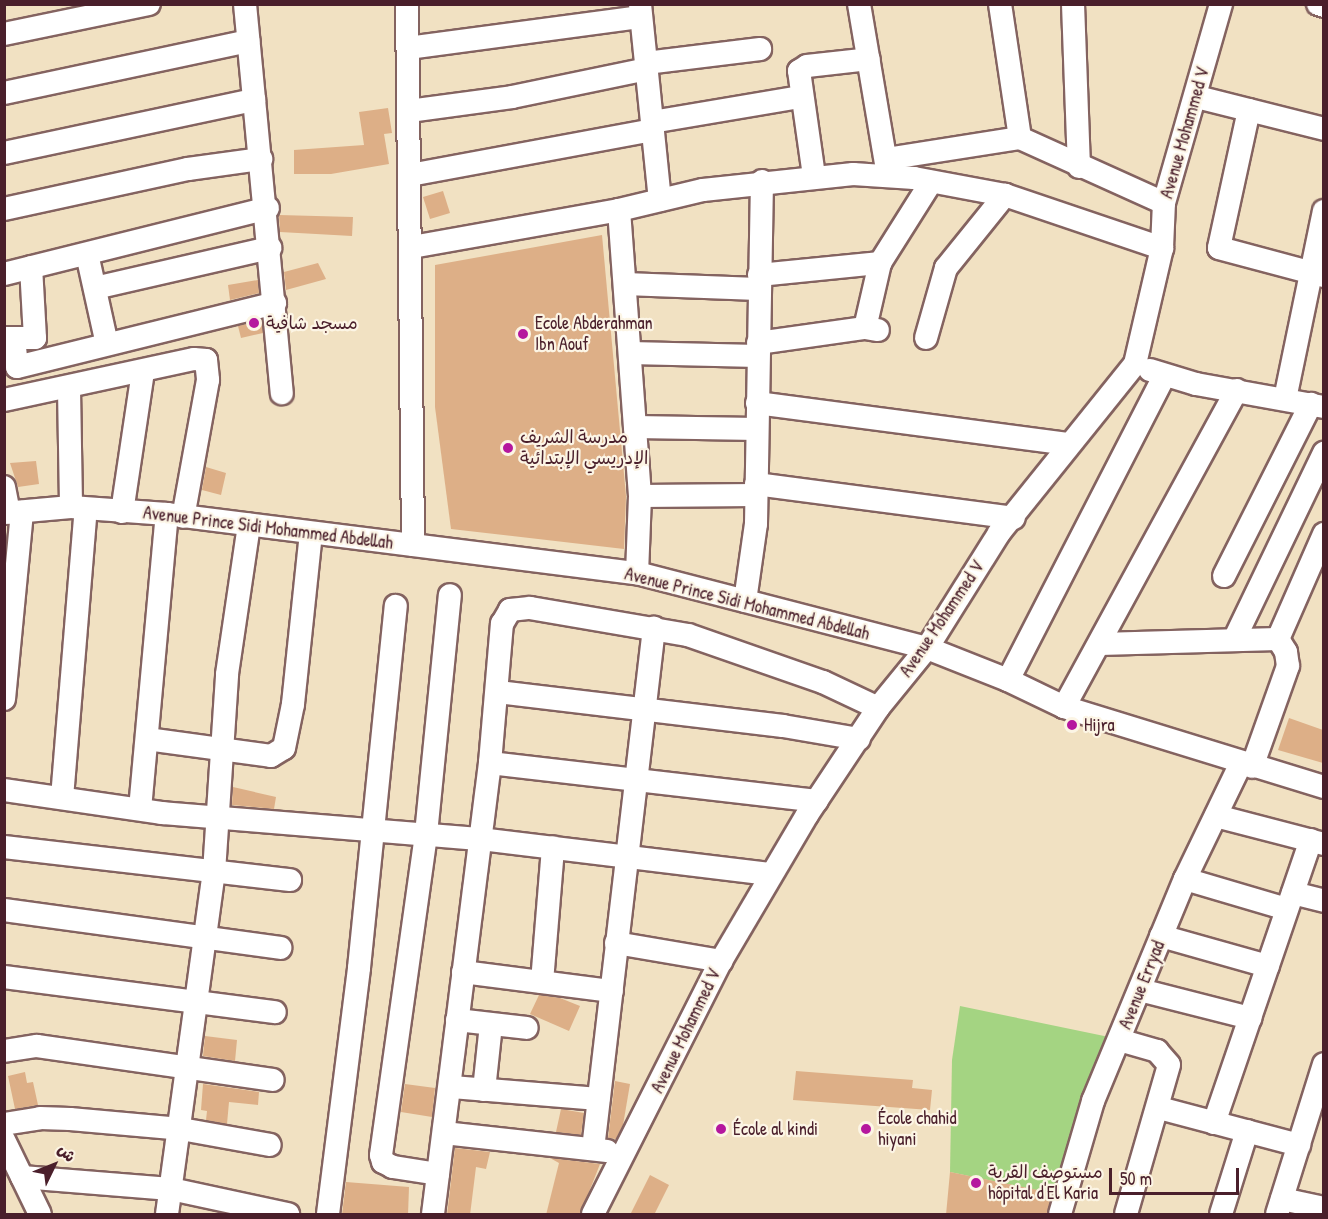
<!DOCTYPE html>
<html>
<head>
<meta charset="utf-8">
<style>
  body { margin:0 }
  #map { position:relative; width:1328px; height:1219px; overflow:hidden; background:#f1e1c2; font-family:"Patrick Hand","Playpen Sans Arabic",sans-serif }
  div>[style] { position:absolute }
  [style*='--x'] { left:calc(var(--x)*1px); top:calc(var(--y)*1px); width:calc(var(--w)*1px); rotate:calc(var(--a)*1deg) }
  .green>* { inset:0; background:#a4d482 }
  .building>* { inset:0; background:#ddaf87 }
  .roads { filter:drop-shadow(2px 0 #846360) drop-shadow(-2px 0 #846360) drop-shadow(0 2px #846360) drop-shadow(0 -2px #846360) }
  .minor>* { height:22px; margin:-11px; padding:0 11px; transform-origin:11px; border-radius:11px; background:#fff }
  .dots>* { width:16px; height:16px; translate:-50% -50%; box-sizing:border-box; border:3px solid #fcf5e5; border-radius:50% }
  span { translate:-50% -50%; white-space:nowrap; text-align:center; line-height:1.15; -webkit-text-stroke:4.5px #fcf5e5; paint-order:stroke }
  .street-label { font-size:18px; color:#4a1f2b }
  .poi-label { font-size:18px; color:#4a1f2b }
  .left { translate:0 -50%; text-align:left }
  .frame { position:absolute; inset:0; border:6px solid #4a1f2b; pointer-events:none }
  .north { position:absolute; left:24px; top:1135px; width:60px; height:60px; -webkit-text-stroke:4px #fcf5e5; paint-order:stroke; rotate:47deg; font-size:16px; font-weight:700; line-height:24px; text-align:center; color:#4a1f2b }
  .north::after { content:''; display:block; margin:auto; width:21px; height:27px; background:#4a1f2b; clip-path:polygon(50% 0,100% 100%,50% 72%,0 100%) }
  .scale { position:absolute; left:1109px; top:1168px; width:130px; height:27px; box-sizing:border-box; border:3px solid #4a1f2b; border-top:0; padding-left:8px; font-size:18px; line-height:21px; white-space:nowrap; color:#4a1f2b; -webkit-text-stroke:4px #fcf5e5; paint-order:stroke }
</style>
</head>
<body>
<div id="map">
  <div class="green">
    <i style="clip-path:polygon(960px 1006px,1109px 1037px,1055px 1194px,950px 1172px,952px 1060px)"></i>
  </div>
  <div class="building">
    <i style="clip-path:polygon(388px 108px,392px 133px,384px 134px,389px 164px,331px 174px,294px 174px,294px 150px,364px 145px,359px 112px)"></i>
    <i style="clip-path:polygon(443px 191px,450px 213px,430px 219px,423px 197px)"></i>
    <i style="clip-path:polygon(279px 215px,353px 217px,352px 236px,280px 232px)"></i>
    <i style="clip-path:polygon(602px 235px,626px 496px,624px 549px,451px 529px,435px 407px,435px 265px)"></i>
    <i style="clip-path:polygon(318px 263px,326px 279px,286px 290px,284px 272px)"></i>
    <i style="clip-path:polygon(258px 280px,259px 293px,230px 300px,228px 285px)"></i>
    <i style="clip-path:polygon(262px 320px,263px 333px,241px 338px,238px 326px)"></i>
    <i style="clip-path:polygon(36px 461px,39px 484px,18px 487px,10px 463px)"></i>
    <i style="clip-path:polygon(206px 467px,226px 473px,221px 495px,202px 490px)"></i>
    <i style="clip-path:polygon(1289px 718px,1323px 730px,1323px 763px,1278px 750px)"></i>
    <i style="clip-path:polygon(233px 787px,276px 797px,274px 809px,232px 805px)"></i>
    <i style="clip-path:polygon(539px 995px,560px 998px,580px 1006px,569px 1031px,530px 1014px)"></i>
    <i style="clip-path:polygon(205px 1036px,237px 1040px,235px 1061px,203px 1056px)"></i>
    <i style="clip-path:polygon(796px 1071px,913px 1080px,912px 1088px,932px 1090px,930px 1110px,793px 1100px)"></i>
    <i style="clip-path:polygon(25px 1072px,27px 1083px,33px 1082px,38px 1105px,15px 1109px,8px 1076px)"></i>
    <i style="clip-path:polygon(615px 1081px,630px 1084px,623px 1125px,616px 1139px,608px 1138px)"></i>
    <i style="clip-path:polygon(203px 1084px,259px 1092px,258px 1105px,229px 1102px,227px 1124px,206px 1120px,207px 1111px,201px 1110px)"></i>
    <i style="clip-path:polygon(405px 1084px,435px 1088px,432px 1117px,401px 1112px)"></i>
    <i style="clip-path:polygon(561px 1109px,584px 1113px,581px 1135px,556px 1132px)"></i>
    <i style="clip-path:polygon(455px 1148px,490px 1152px,486px 1169px,476px 1167px,470px 1215px,447px 1215px)"></i>
    <i style="clip-path:polygon(550px 1158px,600px 1164px,580px 1215px,546px 1215px,559px 1163px)"></i>
    <i style="clip-path:polygon(950px 1172px,1052px 1193px,1047px 1215px,946px 1215px)"></i>
    <i style="clip-path:polygon(650px 1175px,669px 1185px,654px 1215px,630px 1215px)"></i>
    <i style="clip-path:polygon(346px 1182px,409px 1187px,408px 1215px,342px 1215px)"></i>
  </div>
  <div class="roads">
    <div class="minor">
      <i style="--x:245;--y:4;--w:391;--a:84.6"></i>
      <i style="--x:407;--y:4;--w:541;--a:89.36"></i>
      <i style="--x:640;--y:4;--w:197;--a:84.2"></i>
      <i style="--x:859;--y:4;--w:173;--a:80.4"></i>
      <i style="--x:1000;--y:4;--w:135;--a:81.5"></i>
      <i style="--x:1073;--y:4;--w:163;--a:87.9"></i>
      <i style="--x:1318;--y:4;--w:6;--a:18"></i>
      <i style="--x:4;--y:34;--w:148;--a:-11.7"></i>
      <i style="--x:408;--y:48;--w:235;--a:-7.6"></i>
      <i style="--x:646;--y:63;--w:115;--a:-7"></i>
      <i style="--x:4;--y:93;--w:250;--a:-12"></i>
      <i style="--x:1197;--y:97;--w:131;--a:14.1"></i>
      <i style="--x:1249;--y:110;--w:141;--a:102.3"></i>
      <i style="--x:1219;--y:248;--w:109;--a:14.9"></i>
      <i style="--x:409;--y:111;--w:104;--a:-7.7"></i>
      <i style="--x:512;--y:97;--w:138;--a:-11.7"></i>
      <i style="--x:652;--y:122;--w:150;--a:-9.6"></i>
      <i style="--x:4;--y:153;--w:256;--a:-12"></i>
      <i style="--x:886;--y:159;--w:136;--a:-8.9"></i>
      <i style="--x:1020;--y:138;--w:158;--a:24.3"></i>
      <i style="--x:410;--y:175;--w:247;--a:-10.5"></i>
      <i style="--x:814;--y:176;--w:106;--a:-98.1"></i>
      <i style="--x:799;--y:71;--w:9;--a:-32"></i>
      <i style="--x:807;--y:66;--w:62;--a:-6.4"></i>
      <i style="--x:4;--y:209;--w:188;--a:-12.3"></i>
      <i style="--x:188;--y:169;--w:74;--a:-7.8"></i>
      <i style="--x:619;--y:210;--w:287;--a:85.8"></i>
      <i style="--x:640;--y:496;--w:77;--a:92.2"></i>
      <i style="--x:412;--y:247;--w:210;--a:-10.1"></i>
      <i style="--x:619;--y:210;--w:86;--a:-13.4"></i>
      <i style="--x:703;--y:190;--w:151;--a:-6.1"></i>
      <i style="--x:853;--y:174;--w:61;--a:3.8"></i>
      <i style="--x:914;--y:178;--w:93;--a:10.6"></i>
      <i style="--x:1005;--y:195;--w:166;--a:18.7"></i>
      <i style="--x:87;--y:254;--w:92;--a:77.5"></i>
      <i style="--x:4;--y:274;--w:272;--a:-14"></i>
      <i style="--x:759;--y:275;--w:122;--a:-5.7"></i>
      <i style="--x:625;--y:284;--w:133;--a:2.2"></i>
      <i style="--x:95;--y:288;--w:180;--a:-12.9"></i>
      <i style="--x:865;--y:328;--w:67;--a:-77"></i>
      <i style="--x:880;--y:263;--w:96;--a:-57.8"></i>
      <i style="--x:4;--y:338;--w:31;--a:0"></i>
      <i style="--x:35;--y:338;--w:71;--a:-93.2"></i>
      <i style="--x:14;--y:338;--w:29;--a:84"></i>
      <i style="--x:17;--y:367;--w:266;--a:-13.9"></i>
      <i style="--x:926;--y:338;--w:73;--a:-74.1"></i>
      <i style="--x:946;--y:268;--w:94;--a:-51.1"></i>
      <i style="--x:758;--y:343;--w:108;--a:-8"></i>
      <i style="--x:865;--y:328;--w:13;--a:9"></i>
      <i style="--x:630;--y:353;--w:128;--a:1.3"></i>
      <i style="--x:1150;--y:370;--w:48;--a:16.9"></i>
      <i style="--x:1196;--y:384;--w:130;--a:10.2"></i>
      <i style="--x:69;--y:389;--w:118;--a:89"></i>
      <i style="--x:1285;--y:399;--w:192;--a:-78.3"></i>
      <i style="--x:4;--y:400;--w:194;--a:-12.2"></i>
      <i style="--x:194;--y:359;--w:12;--a:5"></i>
      <i style="--x:206;--y:360;--w:20;--a:84"></i>
      <i style="--x:208;--y:380;--w:139;--a:100.3"></i>
      <i style="--x:757;--y:403;--w:315;--a:7.5"></i>
      <i style="--x:635;--y:427;--w:122;--a:0.9"></i>
      <i style="--x:756;--y:484;--w:260;--a:7.5"></i>
      <i style="--x:4;--y:487;--w:26;--a:79"></i>
      <i style="--x:640;--y:496;--w:116;--a:-0.5"></i>
      <i style="--x:122;--y:512;--w:142;--a:-81.5"></i>
      <i style="--x:4;--y:513;--w:67;--a:-5.1"></i>
      <i style="--x:71;--y:507;--w:96;--a:4.2"></i>
      <i style="--x:167;--y:514;--w:474;--a:7.2"></i>
      <i style="--x:637;--y:573;--w:300;--a:14.5"></i>
      <i style="--x:927;--y:648;--w:87;--a:21.6"></i>
      <i style="--x:1008;--y:680;--w:62;--a:25.7"></i>
      <i style="--x:1064;--y:707;--w:272;--a:17.1"></i>
      <i style="--x:1224;--y:576;--w:193;--a:-63.2"></i>
      <i style="--x:745;--y:601;--w:78;--a:-81.9"></i>
      <i style="--x:756;--y:524;--w:343;--a:-89"></i>
      <i style="--x:1278;--y:639;--w:115;--a:-66.3"></i>
      <i style="--x:1234;--y:640;--w:208;--a:-64.3"></i>
      <i style="--x:1100;--y:644;--w:178;--a:-1.6"></i>
      <i style="--x:1278;--y:639;--w:15;--a:58"></i>
      <i style="--x:1286;--y:652;--w:14;--a:82"></i>
      <i style="--x:1288;--y:666;--w:107;--a:109.6"></i>
      <i style="--x:1008;--y:680;--w:342;--a:-62.8"></i>
      <i style="--x:498;--y:692;--w:287;--a:6.8"></i>
      <i style="--x:783;--y:726;--w:77;--a:9.7"></i>
      <i style="--x:4;--y:699;--w:188;--a:-84.5"></i>
      <i style="--x:1064;--y:707;--w:361;--a:-61.4"></i>
      <i style="--x:147;--y:739;--w:125;--a:7.8"></i>
      <i style="--x:271;--y:756;--w:15;--a:-32"></i>
      <i style="--x:284;--y:748;--w:45;--a:-78.4"></i>
      <i style="--x:293;--y:704;--w:172;--a:-84"></i>
      <i style="--x:490;--y:763;--w:329;--a:6.6"></i>
      <i style="--x:4;--y:790;--w:160;--a:8.3"></i>
      <i style="--x:162;--y:813;--w:319;--a:4.7"></i>
      <i style="--x:480;--y:839;--w:293;--a:6.9"></i>
      <i style="--x:62;--y:798;--w:290;--a:-85.3"></i>
      <i style="--x:140;--y:809;--w:296;--a:-84.8"></i>
      <i style="--x:1216;--y:816;--w:112;--a:14.5"></i>
      <i style="--x:4;--y:847;--w:288;--a:6.6"></i>
      <i style="--x:1185;--y:879;--w:106;--a:16.4"></i>
      <i style="--x:1293;--y:893;--w:32;--a:14"></i>
      <i style="--x:4;--y:910;--w:279;--a:7.8"></i>
      <i style="--x:1161;--y:936;--w:111;--a:15.7"></i>
      <i style="--x:616;--y:943;--w:107;--a:9.7"></i>
      <i style="--x:463;--y:972;--w:150;--a:7.3"></i>
      <i style="--x:4;--y:977;--w:273;--a:7.4"></i>
      <i style="--x:542;--y:982;--w:135;--a:-85.3"></i>
      <i style="--x:1140;--y:990;--w:114;--a:14.3"></i>
      <i style="--x:457;--y:1020;--w:70;--a:6.5"></i>
      <i style="--x:1119;--y:1040;--w:40;--a:16"></i>
      <i style="--x:1157;--y:1051;--w:18;--a:49"></i>
      <i style="--x:1169;--y:1065;--w:155;--a:106.1"></i>
      <i style="--x:4;--y:1051;--w:33;--a:-9"></i>
      <i style="--x:37;--y:1046;--w:238;--a:8.2"></i>
      <i style="--x:452;--y:1087;--w:147;--a:4.7"></i>
      <i style="--x:484;--y:1090;--w:66;--a:-83.9"></i>
      <i style="--x:1159;--y:1108;--w:145;--a:14.8"></i>
      <i style="--x:1214;--y:1123;--w:299;--a:-71.1"></i>
      <i style="--x:4;--y:1124;--w:36;--a:-9"></i>
      <i style="--x:40;--y:1118;--w:30;--a:2"></i>
      <i style="--x:70;--y:1119;--w:111;--a:5.1"></i>
      <i style="--x:181;--y:1129;--w:90;--a:10.2"></i>
      <i style="--x:444;--y:1133;--w:164;--a:6.3"></i>
      <i style="--x:4;--y:1140;--w:82;--a:64.1"></i>
      <i style="--x:593;--y:1149;--w:525;--a:-83.32"></i>
      <i style="--x:438;--y:1174;--w:46;--a:-171.2"></i>
      <i style="--x:393;--y:1167;--w:11;--a:-153"></i>
      <i style="--x:383;--y:1162;--w:7;--a:-106"></i>
      <i style="--x:381;--y:1155;--w:324;--a:-82"></i>
      <i style="--x:426;--y:834;--w:240;--a:-84.3"></i>
      <i style="--x:22;--y:1177;--w:149;--a:4.6"></i>
      <i style="--x:171;--y:1189;--w:120;--a:12.1"></i>
      <i style="--x:1282;--y:1199;--w:43;--a:12.1"></i>
      <i style="--x:167;--y:1214;--w:345;--a:-82.2"></i>
      <i style="--x:214;--y:872;--w:198;--a:-86.2"></i>
      <i style="--x:227;--y:674;--w:151;--a:-81.6"></i>
      <i style="--x:328;--y:1214;--w:248;--a:-82.8"></i>
      <i style="--x:359;--y:968;--w:364;--a:-84.2"></i>
      <i style="--x:433;--y:1214;--w:455;--a:-82.8"></i>
      <i style="--x:490;--y:763;--w:140;--a:-85.1"></i>
      <i style="--x:502;--y:624;--w:16;--a:-60"></i>
      <i style="--x:510;--y:610;--w:20;--a:-6"></i>
      <i style="--x:530;--y:608;--w:160;--a:9.7"></i>
      <i style="--x:688;--y:635;--w:143;--a:19.2"></i>
      <i style="--x:823;--y:682;--w:61;--a:25.3"></i>
      <i style="--x:593;--y:1214;--w:284;--a:-63.2"></i>
      <i style="--x:721;--y:961;--w:169;--a:-59.5"></i>
      <i style="--x:807;--y:815;--w:128;--a:-56.4"></i>
      <i style="--x:878;--y:708;--w:77;--a:-50.8"></i>
      <i style="--x:927;--y:648;--w:136;--a:-57.9"></i>
      <i style="--x:999;--y:533;--w:217;--a:-51.2"></i>
      <i style="--x:1135;--y:364;--w:119;--a:-76.9"></i>
      <i style="--x:1162;--y:248;--w:45;--a:-87.5"></i>
      <i style="--x:1164;--y:203;--w:207;--a:-74"></i>
      <i style="--x:1060;--y:1214;--w:118;--a:-73.7"></i>
      <i style="--x:1093;--y:1101;--w:240;--a:-67.5"></i>
      <i style="--x:1185;--y:879;--w:129;--a:-64.2"></i>
      <i style="--x:1221;--y:1214;--w:87;--a:-72.6"></i>
      <i style="--x:1277;--y:1214;--w:157;--a:-72.6"></i>
    </div>
  </div>
  <div class="dots">
    <i style="left:254px;top:323px;background:#b5179e"></i>
    <i style="left:523px;top:334px;background:#b5179e"></i>
    <i style="left:508px;top:448px;background:#b5179e"></i>
    <i style="left:1072px;top:725px;background:#b5179e"></i>
    <i style="left:721px;top:1129px;background:#b5179e"></i>
    <i style="left:866px;top:1129px;background:#b5179e"></i>
    <i style="left:976px;top:1183px;background:#b5179e"></i>
  </div>
  <div class="street-label">
    <span style="left:1185px;top:133px;rotate:-74deg">Avenue Mohammed V</span>
    <span style="left:268px;top:528px;rotate:7deg">Avenue Prince Sidi Mohammed Abdellah</span>
    <span style="left:747px;top:604px;rotate:14deg">Avenue Prince Sidi Mohammed Abdellah</span>
    <span style="left:942px;top:619px;rotate:-56deg">Avenue Mohammed V</span>
    <span style="left:1142px;top:985px;rotate:-68deg">Avenue Erryad</span>
    <span style="left:686px;top:1031px;rotate:-64deg">Avenue Mohammed V</span>
  </div>
  <div class="poi-label">
    <span class="left" style="left:266px;top:323px">مسجد شافية</span>
    <span class="left" style="left:535px;top:334px">Ecole Abderahman<br>Ibn Aouf</span>
    <span class="left" style="left:520px;top:448px">مدرسة الشريف<br>الإدريسي الإبتدائية</span>
    <span class="left" style="left:1084px;top:725px">Hijra</span>
    <span class="left" style="left:878px;top:1129px">École chahid<br>hiyani</span>
    <span class="left" style="left:733px;top:1129px">École al kindi</span>
    <span class="left" style="left:988px;top:1183px">مستوصف القرية<br>hôpital d'El Karia</span>
  </div>
  <div class="frame"></div>
  <div class="north">ش</div>
  <div class="scale">50 m</div>
</div>
</body>
</html>
